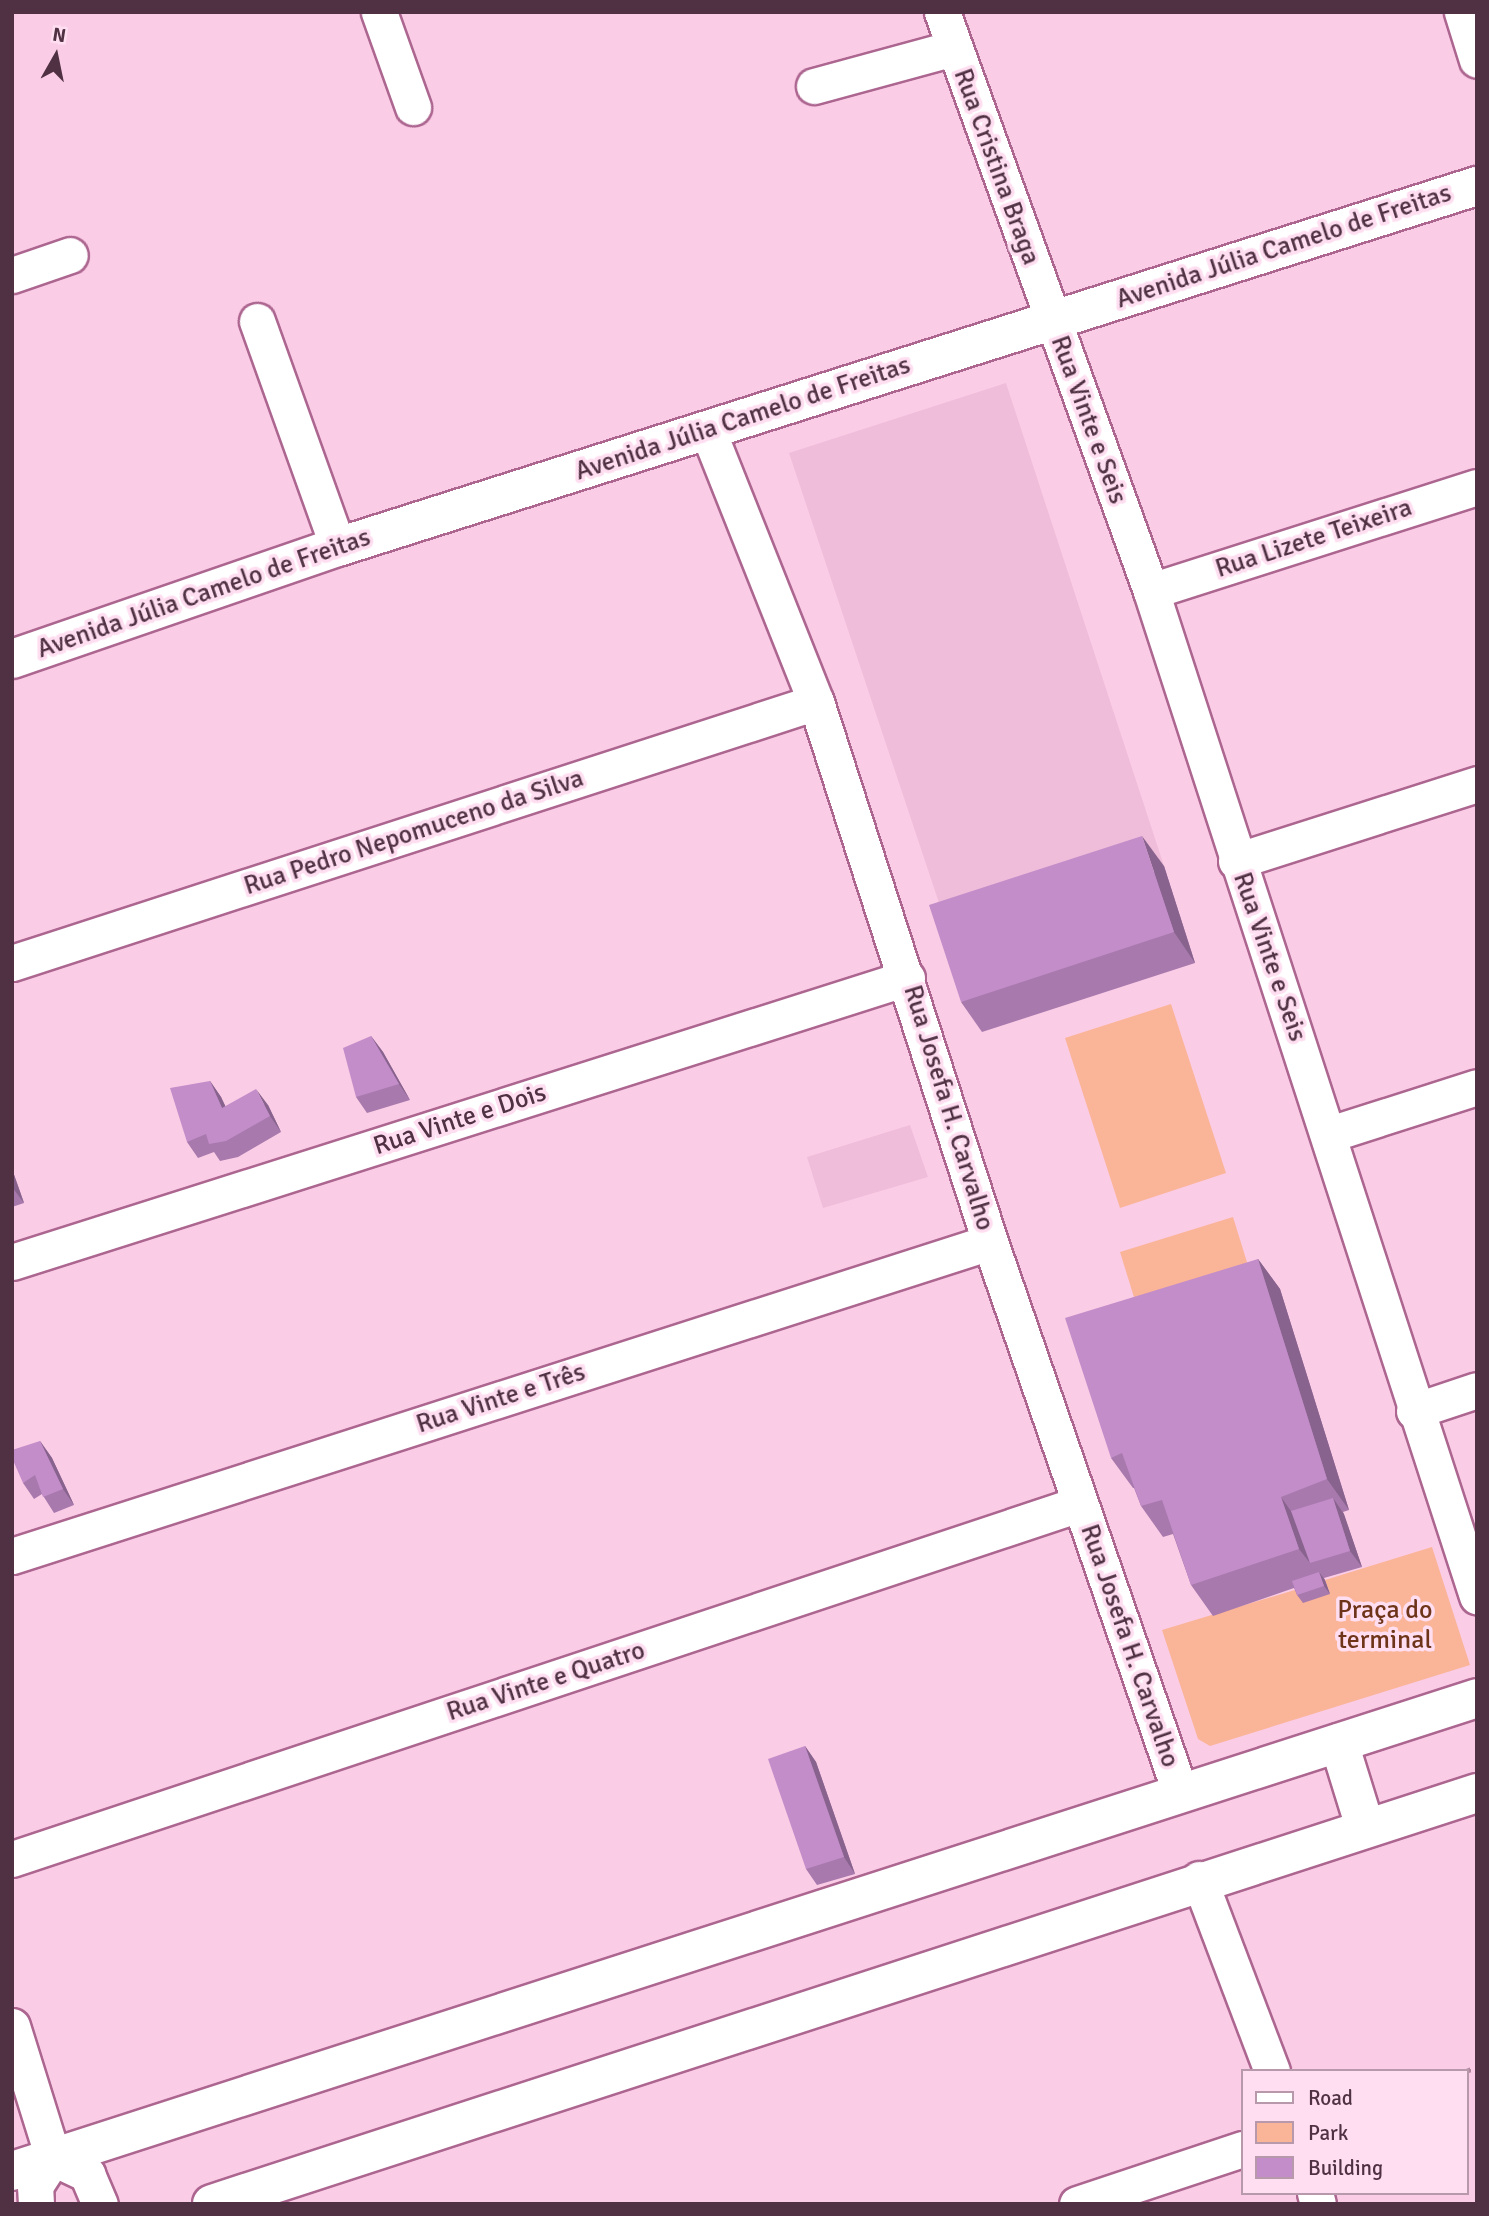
<!DOCTYPE html>
<html>
<head>
<meta charset="utf-8">
<style>
  body { margin:0 }
  #map { position:relative; width:1489px; height:2216px; overflow:hidden; background:#fbcce6; font-family:Signika,sans-serif }
  div>[style] { position:absolute }
  [style*='--x'] { left:calc(var(--x)*1px); top:calc(var(--y)*1px); width:calc(var(--w)*1px); rotate:calc(var(--a)*1deg) }
  .built>* { inset:0; background:#efbdda }
  .green>* { inset:0; background:#fab498 }
  .path>* { height:4.5px; margin-top:-2.25px; transform-origin:0; background:repeating-linear-gradient(90deg,#b0899f 0 5px,transparent 0 10px) }
  .roads { filter:drop-shadow(2px 0 #ac6690) drop-shadow(-2px 0 #ac6690) drop-shadow(0 2px #ac6690) drop-shadow(0 -2px #ac6690) }
  .minor>* { height:35px; margin:-17.5px; padding:0 17.5px; transform-origin:17.5px; border-radius:17.5px; background:#fff }
  .tertiary>* { height:38px; margin:-19px; padding:0 19px; transform-origin:19px; border-radius:19px; background:#fff }
  .wall>* { inset:0; background:#a879ad }
  .shaded-wall>* { inset:0; background:#88638d }
  .building>* { inset:0; background:#c38dc9 }
  span { translate:-50% -50%; white-space:nowrap; text-align:center; line-height:1.15; -webkit-text-stroke:7px #fedef0; paint-order:stroke }
  .street-label { font-size:26px; color:#4f3143 }
  .park-label { font-size:26px; color:#6e3419 }
  .frame { position:absolute; inset:0; border:14px solid #4f3143; pointer-events:none }
  .legend { position:absolute; left:1241px; top:2069px; width:228px; height:126px; box-sizing:border-box; background:#fedef0; border:2px solid #b899ab; margin:0; padding:9px 12px; list-style:none; font-size:21px; color:#4f3143 }
  .legend li { display:flex; align-items:center; gap:14px; height:35px }
  .legend b { width:35px; border:2px solid #b899ab }
  .north { position:absolute; left:21px; top:21px; width:70px; height:70px; -webkit-text-stroke:5px #fedef0; paint-order:stroke; rotate:9deg; font-size:19px; font-weight:700; line-height:28px; text-align:center; color:#4f3143 }
  .north::after { content:''; display:block; margin:auto; width:24px; height:32px; background:#4f3143; clip-path:polygon(50% 0,100% 100%,50% 72%,0 100%) }
</style>
</head>
<body>
<div id="map">
  <div class="built">
    <i style="clip-path:polygon(1006px 383px,1164px 866px,950px 936px,789px 453px)"></i>
    <i style="clip-path:polygon(910px 1125px,928px 1177px,823px 1208px,807px 1157px)"></i>
  </div>
  <div class="green">
    <i style="clip-path:polygon(1171px 1004px,1226px 1173px,1120px 1208px,1065px 1038px)"></i>
    <i style="clip-path:polygon(1233px 1217px,1255px 1288px,1142px 1323px,1120px 1252px)"></i>
    <i style="clip-path:polygon(1432px 1547px,1470px 1665px,1210px 1746px,1198px 1739px,1162px 1630px,1298px 1589px,1330px 1594px,1325px 1580px)"></i>
  </div>
  <div class="path">
    <i style="--x:1466;--y:2071;--w:12;--a:-20"></i>
  </div>
  <div class="roads">
    <div class="minor">
      <i style="--x:379;--y:12;--w:101;--a:70.3"></i>
      <i style="--x:942;--y:12;--w:616;--a:70.15"></i>
      <i style="--x:1151;--y:591;--w:1057;--a:72.03"></i>
      <i style="--x:1462;--y:12;--w:50;--a:72.6"></i>
      <i style="--x:814;--y:86;--w:145;--a:-15.2"></i>
      <i style="--x:12;--y:275;--w:61;--a:-19"></i>
      <i style="--x:257;--y:321;--w:240;--a:70.3"></i>
      <i style="--x:708;--y:431;--w:292;--a:68.3"></i>
      <i style="--x:816;--y:702;--w:567;--a:72.14"></i>
      <i style="--x:990;--y:1242;--w:579;--a:70.94"></i>
      <i style="--x:1151;--y:591;--w:342;--a:-17.7"></i>
      <i style="--x:1236;--y:861;--w:253;--a:-17.7"></i>
      <i style="--x:12;--y:963;--w:845;--a:-17.98"></i>
      <i style="--x:1330;--y:1134;--w:154;--a:-17.7"></i>
      <i style="--x:12;--y:1262;--w:939;--a:-17.61"></i>
      <i style="--x:1414;--y:1411;--w:66;--a:-18.4"></i>
      <i style="--x:12;--y:1556;--w:1027;--a:-17.8"></i>
      <i style="--x:12;--y:1859;--w:1125;--a:-18.4"></i>
      <i style="--x:1199;--y:1879;--w:205;--a:69.2"></i>
      <i style="--x:12;--y:2026;--w:138;--a:72.7"></i>
      <i style="--x:53;--y:2158;--w:38;--a:25"></i>
      <i style="--x:87;--y:2174;--w:33;--a:67"></i>
      <i style="--x:1315;--y:2193;--w:11;--a:75"></i>
      <i style="--x:36;--y:2204;--w:18;--a:-93"></i>
      <i style="--x:35;--y:2186;--w:33;--a:-57"></i>
      <i style="--x:1077;--y:2204;--w:174;--a:-18.4"></i>
    </div>
    <div class="tertiary">
      <i style="--x:12;--y:659;--w:345;--a:-19"></i>
      <i style="--x:338;--y:547;--w:1195;--a:-17.59"></i>
      <i style="--x:1339;--y:1743;--w:85;--a:72.8"></i>
      <i style="--x:12;--y:2171;--w:1539;--a:-17.89"></i>
      <i style="--x:212;--y:2204;--w:1330;--a:-18"></i>
    </div>
  </div>
  <div class="wall">
    <i style="clip-path:polygon(1164px 866px,1195px 963px,982px 1032px,961px 1002px)"></i>
    <i style="clip-path:polygon(371px 1036px,383px 1052px,410px 1100px,367px 1113px,356px 1097px)"></i>
    <i style="clip-path:polygon(210px 1081px,221px 1097px,225px 1106px,268px 1105px,281px 1132px,238px 1157px,220px 1161px,214px 1152px,198px 1158px,187px 1142px)"></i>
    <i style="clip-path:polygon(12px 1169px,24px 1203px,12px 1207px)"></i>
    <i style="clip-path:polygon(1258px 1259px,1280px 1289px,1349px 1510px,1343px 1512px,1362px 1567px,1324px 1578px,1330px 1594px,1303px 1603px,1297px 1595px,1294px 1588px,1213px 1616px,1191px 1585px,1173px 1534px,1163px 1537px,1141px 1506px,1134px 1488px,1133px 1488px,1111px 1458px)"></i>
    <i style="clip-path:polygon(40px 1441px,52px 1458px,74px 1505px,54px 1513px,42px 1494px,34px 1499px,23px 1483px)"></i>
    <i style="clip-path:polygon(805px 1746px,816px 1762px,855px 1874px,817px 1885px,806px 1869px)"></i>
  </div>
  <div class="shaded-wall">
    <i style="clip-path:polygon(1142px 836px,1164px 866px,1195px 963px,1174px 932px)"></i>
    <i style="clip-path:polygon(371px 1036px,383px 1052px,410px 1100px,399px 1084px)"></i>
    <i style="clip-path:polygon(210px 1081px,221px 1097px,234px 1124px,222px 1108px)"></i>
    <i style="clip-path:polygon(256px 1089px,268px 1105px,281px 1132px,270px 1116px)"></i>
    <i style="clip-path:polygon(12px 1169px,24px 1203px,12px 1187px)"></i>
    <i style="clip-path:polygon(1258px 1259px,1280px 1289px,1349px 1510px,1327px 1479px)"></i>
    <i style="clip-path:polygon(40px 1441px,52px 1458px,74px 1505px,63px 1489px)"></i>
    <i style="clip-path:polygon(1281px 1497px,1302px 1527px,1310px 1563px,1299px 1549px)"></i>
    <i style="clip-path:polygon(1333px 1498px,1344px 1514px,1362px 1567px,1350px 1551px)"></i>
    <i style="clip-path:polygon(1319px 1572px,1325px 1580px,1330px 1594px,1324px 1586px)"></i>
    <i style="clip-path:polygon(805px 1746px,816px 1762px,855px 1874px,844px 1857px)"></i>
  </div>
  <div class="building">
    <i style="clip-path:polygon(1142px 836px,1174px 932px,961px 1002px,929px 905px)"></i>
    <i style="clip-path:polygon(371px 1036px,399px 1084px,356px 1097px,343px 1048px)"></i>
    <i style="clip-path:polygon(210px 1081px,222px 1108px,256px 1089px,270px 1116px,226px 1141px,209px 1144px,206px 1134px,187px 1142px,170px 1088px)"></i>
    <i style="clip-path:polygon(1258px 1259px,1327px 1479px,1281px 1497px,1299px 1549px,1191px 1585px,1162px 1500px,1141px 1506px,1122px 1453px,1111px 1458px,1065px 1318px)"></i>
    <i style="clip-path:polygon(40px 1441px,63px 1489px,43px 1497px,35px 1475px,23px 1483px,12px 1458px,12px 1450px)"></i>
    <i style="clip-path:polygon(1333px 1498px,1350px 1551px,1310px 1563px,1291px 1511px)"></i>
    <i style="clip-path:polygon(1319px 1572px,1324px 1586px,1297px 1595px,1292px 1581px)"></i>
    <i style="clip-path:polygon(805px 1746px,844px 1857px,806px 1869px,768px 1759px)"></i>
  </div>
  <div class="street-label">
    <span style="left:996px;top:167px;rotate:70deg">Rua Cristina Braga</span>
    <span style="left:1284px;top:247px;rotate:-18deg">Avenida Júlia Camelo de Freitas</span>
    <span style="left:743px;top:419px;rotate:-18deg">Avenida Júlia Camelo de Freitas</span>
    <span style="left:1088px;top:420px;rotate:70deg">Rua Vinte e Seis</span>
    <span style="left:1314px;top:539px;rotate:-18deg">Rua Lizete Teixeira</span>
    <span style="left:204px;top:594px;rotate:-19deg">Avenida Júlia Camelo de Freitas</span>
    <span style="left:414px;top:833px;rotate:-18deg">Rua Pedro Nepomuceno da Silva</span>
    <span style="left:1269px;top:957px;rotate:71deg">Rua Vinte e Seis</span>
    <span style="left:948px;top:1108px;rotate:73deg">Rua Josefa H. Carvalho</span>
    <span style="left:460px;top:1120px;rotate:-18deg">Rua Vinte e Dois</span>
    <span style="left:501px;top:1399px;rotate:-18deg">Rua Vinte e Três</span>
    <span style="left:1129px;top:1646px;rotate:71deg">Rua Josefa H. Carvalho</span>
    <span style="left:546px;top:1682px;rotate:-18deg">Rua Vinte e Quatro</span>
  </div>
  <div class="park-label">
    <span style="left:1385px;top:1626px">Praça do<br>terminal</span>
  </div>
  <div class="frame"></div>
  <ul class="legend">
  <li><b style="height:9px;background:#fff"></b>Road</li>
  <li><b style="height:19px;background:#fab498"></b>Park</li>
  <li><b style="height:19px;background:#c38dc9"></b>Building</li>
  </ul>
  <div class="north">N</div>
</div>
</body>
</html>
